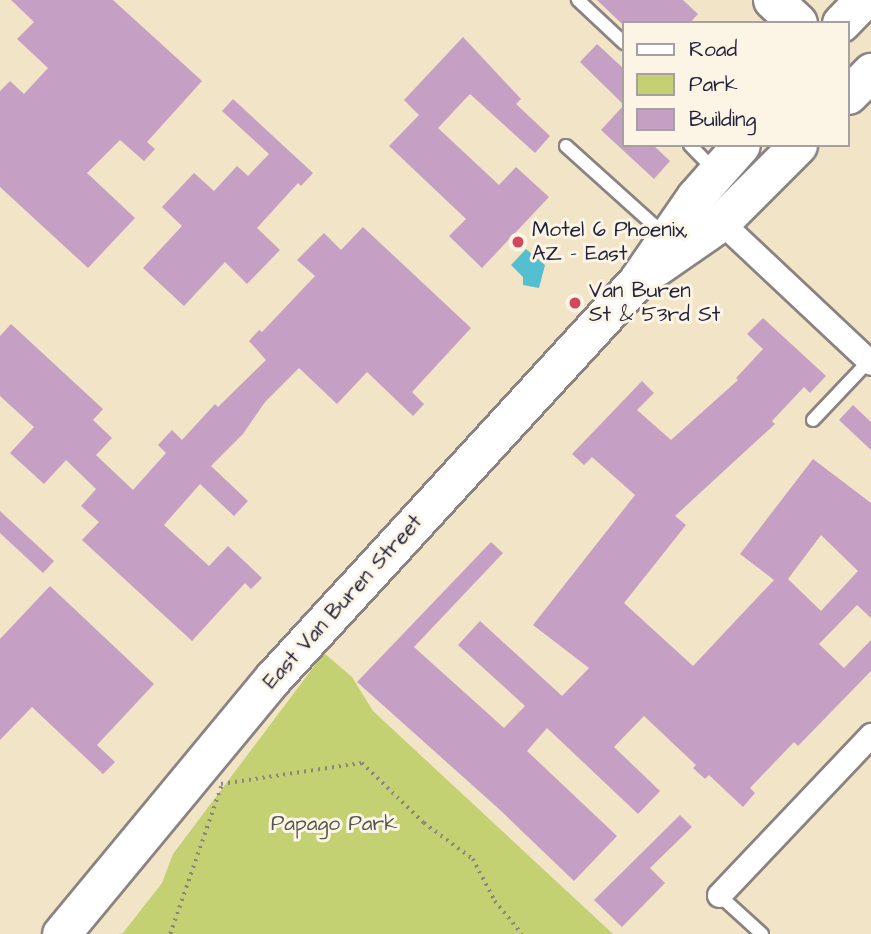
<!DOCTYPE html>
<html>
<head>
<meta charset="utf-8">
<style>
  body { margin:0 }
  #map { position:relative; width:871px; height:934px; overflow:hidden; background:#f2e4c7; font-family:"Architects Daughter",sans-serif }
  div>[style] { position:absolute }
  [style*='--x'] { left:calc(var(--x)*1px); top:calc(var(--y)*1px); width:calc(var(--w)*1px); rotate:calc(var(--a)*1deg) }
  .green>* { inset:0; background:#c3d173 }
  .water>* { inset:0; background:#54bfd0 }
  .building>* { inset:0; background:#c69fc4 }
  .path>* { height:3.5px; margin-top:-1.75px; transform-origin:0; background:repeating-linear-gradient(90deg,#8a8381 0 2px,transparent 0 7px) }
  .roads { filter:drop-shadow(2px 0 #8a8381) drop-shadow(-2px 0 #8a8381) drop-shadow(0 2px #8a8381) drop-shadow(0 -2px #8a8381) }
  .lane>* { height:12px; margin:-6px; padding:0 6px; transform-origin:6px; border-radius:6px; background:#fff }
  .street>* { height:23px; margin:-11.5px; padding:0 11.5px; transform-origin:11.5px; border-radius:11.5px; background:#fff }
  .primary>* { height:37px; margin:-18.5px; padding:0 18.5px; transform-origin:18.5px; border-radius:18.5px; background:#fff }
  .highway>* { height:38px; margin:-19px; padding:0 19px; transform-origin:19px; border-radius:19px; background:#fff }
  .dots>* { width:19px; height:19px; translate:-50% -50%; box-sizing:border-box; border:4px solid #fcf5e5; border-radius:50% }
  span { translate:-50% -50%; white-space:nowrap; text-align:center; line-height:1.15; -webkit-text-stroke:6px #fcf5e5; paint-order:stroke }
  .poi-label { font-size:21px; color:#22223b }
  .left { translate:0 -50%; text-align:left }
  .street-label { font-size:21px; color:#22223b }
  .park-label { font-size:21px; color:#52574c }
  .legend { position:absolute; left:622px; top:21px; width:228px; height:126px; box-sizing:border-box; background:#fcf5e5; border:2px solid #a5a1a1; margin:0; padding:9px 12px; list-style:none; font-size:21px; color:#22223b }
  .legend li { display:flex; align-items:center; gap:14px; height:35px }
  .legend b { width:35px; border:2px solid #a5a1a1 }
</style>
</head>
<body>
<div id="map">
  <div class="green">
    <i style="clip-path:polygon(324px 653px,352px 677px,373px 711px,613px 934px,118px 934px,123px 933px,162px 883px,173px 854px)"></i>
  </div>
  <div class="water">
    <i style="clip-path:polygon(526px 249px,545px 265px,539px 288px,523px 285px,523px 277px,511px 265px)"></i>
  </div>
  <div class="building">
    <i style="clip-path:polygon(11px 0,113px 0,202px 81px,147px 142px,155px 149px,144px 161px,120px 140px,87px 173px,135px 218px,88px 268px,0 187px,0 91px,10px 81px,24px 94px,48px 68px,17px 39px,34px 22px)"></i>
    <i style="clip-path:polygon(597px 0,683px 0,698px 14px,690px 23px,621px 23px)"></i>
    <i style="clip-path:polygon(463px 37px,521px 99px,516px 104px,550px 136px,535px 153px,470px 94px,438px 128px,499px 185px,516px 167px,549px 197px,482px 268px,449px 236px,466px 219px,389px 146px,419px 115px,404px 100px)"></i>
    <i style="clip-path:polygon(597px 44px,624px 69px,624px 105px,580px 62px)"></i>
    <i style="clip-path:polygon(233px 99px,313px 173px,301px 186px,298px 183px,257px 228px,280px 250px,247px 284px,225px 262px,184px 306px,143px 268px,182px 226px,162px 207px,194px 173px,214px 191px,237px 166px,248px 176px,269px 154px,222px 111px)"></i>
    <i style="clip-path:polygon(624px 105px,624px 145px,653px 145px,670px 161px,654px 179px,601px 130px)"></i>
    <i style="clip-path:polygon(363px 227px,471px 328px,412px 392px,424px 404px,413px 416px,367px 372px,337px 404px,299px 368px,265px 402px,243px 434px,211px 466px,248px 501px,234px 516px,200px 484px,164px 525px,209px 566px,228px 546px,262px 578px,251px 589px,245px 583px,192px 641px,82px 540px,99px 522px,81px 506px,96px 489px,66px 460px,44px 484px,10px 453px,34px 427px,0 396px,0 336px,11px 324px,103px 409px,93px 420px,112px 438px,96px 455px,133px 490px,166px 453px,158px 445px,172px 430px,182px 440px,215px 404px,218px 407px,266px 360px,249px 341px,259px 330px,262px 332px,315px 276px,297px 260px,324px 233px,341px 250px)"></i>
    <i style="clip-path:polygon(evenodd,763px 318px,826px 376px,810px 393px,804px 387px,772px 421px,775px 424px,675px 516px,686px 525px,624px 603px,693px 666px,774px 580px,740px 554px,813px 459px,871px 503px,871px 618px,857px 605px,819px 644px,844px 668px,871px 640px,871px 671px,798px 746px,794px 742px,750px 788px,755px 793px,743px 807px,709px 775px,705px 779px,693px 768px,696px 765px,644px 716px,614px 747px,660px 791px,638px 814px,547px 728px,527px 751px,617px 836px,574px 881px,499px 809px,357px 682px,491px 542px,503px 553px,414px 647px,504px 728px,525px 706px,458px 645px,480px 621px,562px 696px,589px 668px,533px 625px,635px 495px,592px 457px,584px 465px,572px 454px,642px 381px,654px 393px,637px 410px,671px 440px,738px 380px,736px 378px,763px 349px,747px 334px,763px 318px,821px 535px,858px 571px,821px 611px,788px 579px,821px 535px)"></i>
    <i style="clip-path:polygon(853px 405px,871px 422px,871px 450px,839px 420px)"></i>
    <i style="clip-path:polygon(0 511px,54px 561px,43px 573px,0 533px)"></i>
    <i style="clip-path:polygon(50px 586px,154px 684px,97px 745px,115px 762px,103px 774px,32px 707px,0 740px,0 639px)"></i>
    <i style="clip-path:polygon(680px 815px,692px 827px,650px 868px,665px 883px,622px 927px,594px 900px)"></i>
  </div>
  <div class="path">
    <i style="--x:221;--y:784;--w:143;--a:-8.5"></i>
    <i style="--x:362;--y:763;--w:86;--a:44.1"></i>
    <i style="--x:424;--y:823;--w:61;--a:36.3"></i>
    <i style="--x:473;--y:859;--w:47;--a:62.4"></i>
    <i style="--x:495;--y:901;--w:43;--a:50.7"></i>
    <i style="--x:170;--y:934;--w:156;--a:-70.9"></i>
  </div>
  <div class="roads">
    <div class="lane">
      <i style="--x:578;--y:0;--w:63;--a:43.1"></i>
      <i style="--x:690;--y:145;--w:35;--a:46"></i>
      <i style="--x:566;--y:146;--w:133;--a:42"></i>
      <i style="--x:813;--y:420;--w:81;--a:-46.5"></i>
      <i style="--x:719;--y:895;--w:58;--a:42.2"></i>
    </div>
    <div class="street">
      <i style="--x:721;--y:222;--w:206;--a:43.2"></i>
      <i style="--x:719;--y:895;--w:221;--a:-46.5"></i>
    </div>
    <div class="primary">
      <i style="--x:841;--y:23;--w:32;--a:-46"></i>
      <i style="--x:848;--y:95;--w:33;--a:-45"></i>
      <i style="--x:656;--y:267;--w:79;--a:-34.7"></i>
      <i style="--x:721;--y:222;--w:109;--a:-45"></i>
      <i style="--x:61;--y:934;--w:332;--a:-50.4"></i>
      <i style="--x:273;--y:678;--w:539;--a:-47.48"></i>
      <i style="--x:637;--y:281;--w:102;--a:-55.4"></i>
      <i style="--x:695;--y:197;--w:69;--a:-48.5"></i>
    </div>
    <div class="highway">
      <i style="--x:773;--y:0;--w:34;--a:43"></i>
    </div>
  </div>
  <div class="dots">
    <i style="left:518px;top:242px;background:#d1495b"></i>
    <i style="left:575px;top:303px;background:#d1495b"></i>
  </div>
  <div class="poi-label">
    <span class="left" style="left:532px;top:242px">Motel 6 Phoenix,<br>AZ - East</span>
    <span class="left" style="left:589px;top:303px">Van Buren<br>St &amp; 53rd St</span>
  </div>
  <div class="street-label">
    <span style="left:343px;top:602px;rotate:-48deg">East Van Buren Street</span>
  </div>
  <div class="park-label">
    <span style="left:334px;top:824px">Papago Park</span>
  </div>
  <ul class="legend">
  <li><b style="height:9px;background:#fff"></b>Road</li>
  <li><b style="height:19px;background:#c3d173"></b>Park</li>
  <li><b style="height:19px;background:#c69fc4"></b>Building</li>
  </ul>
</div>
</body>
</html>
